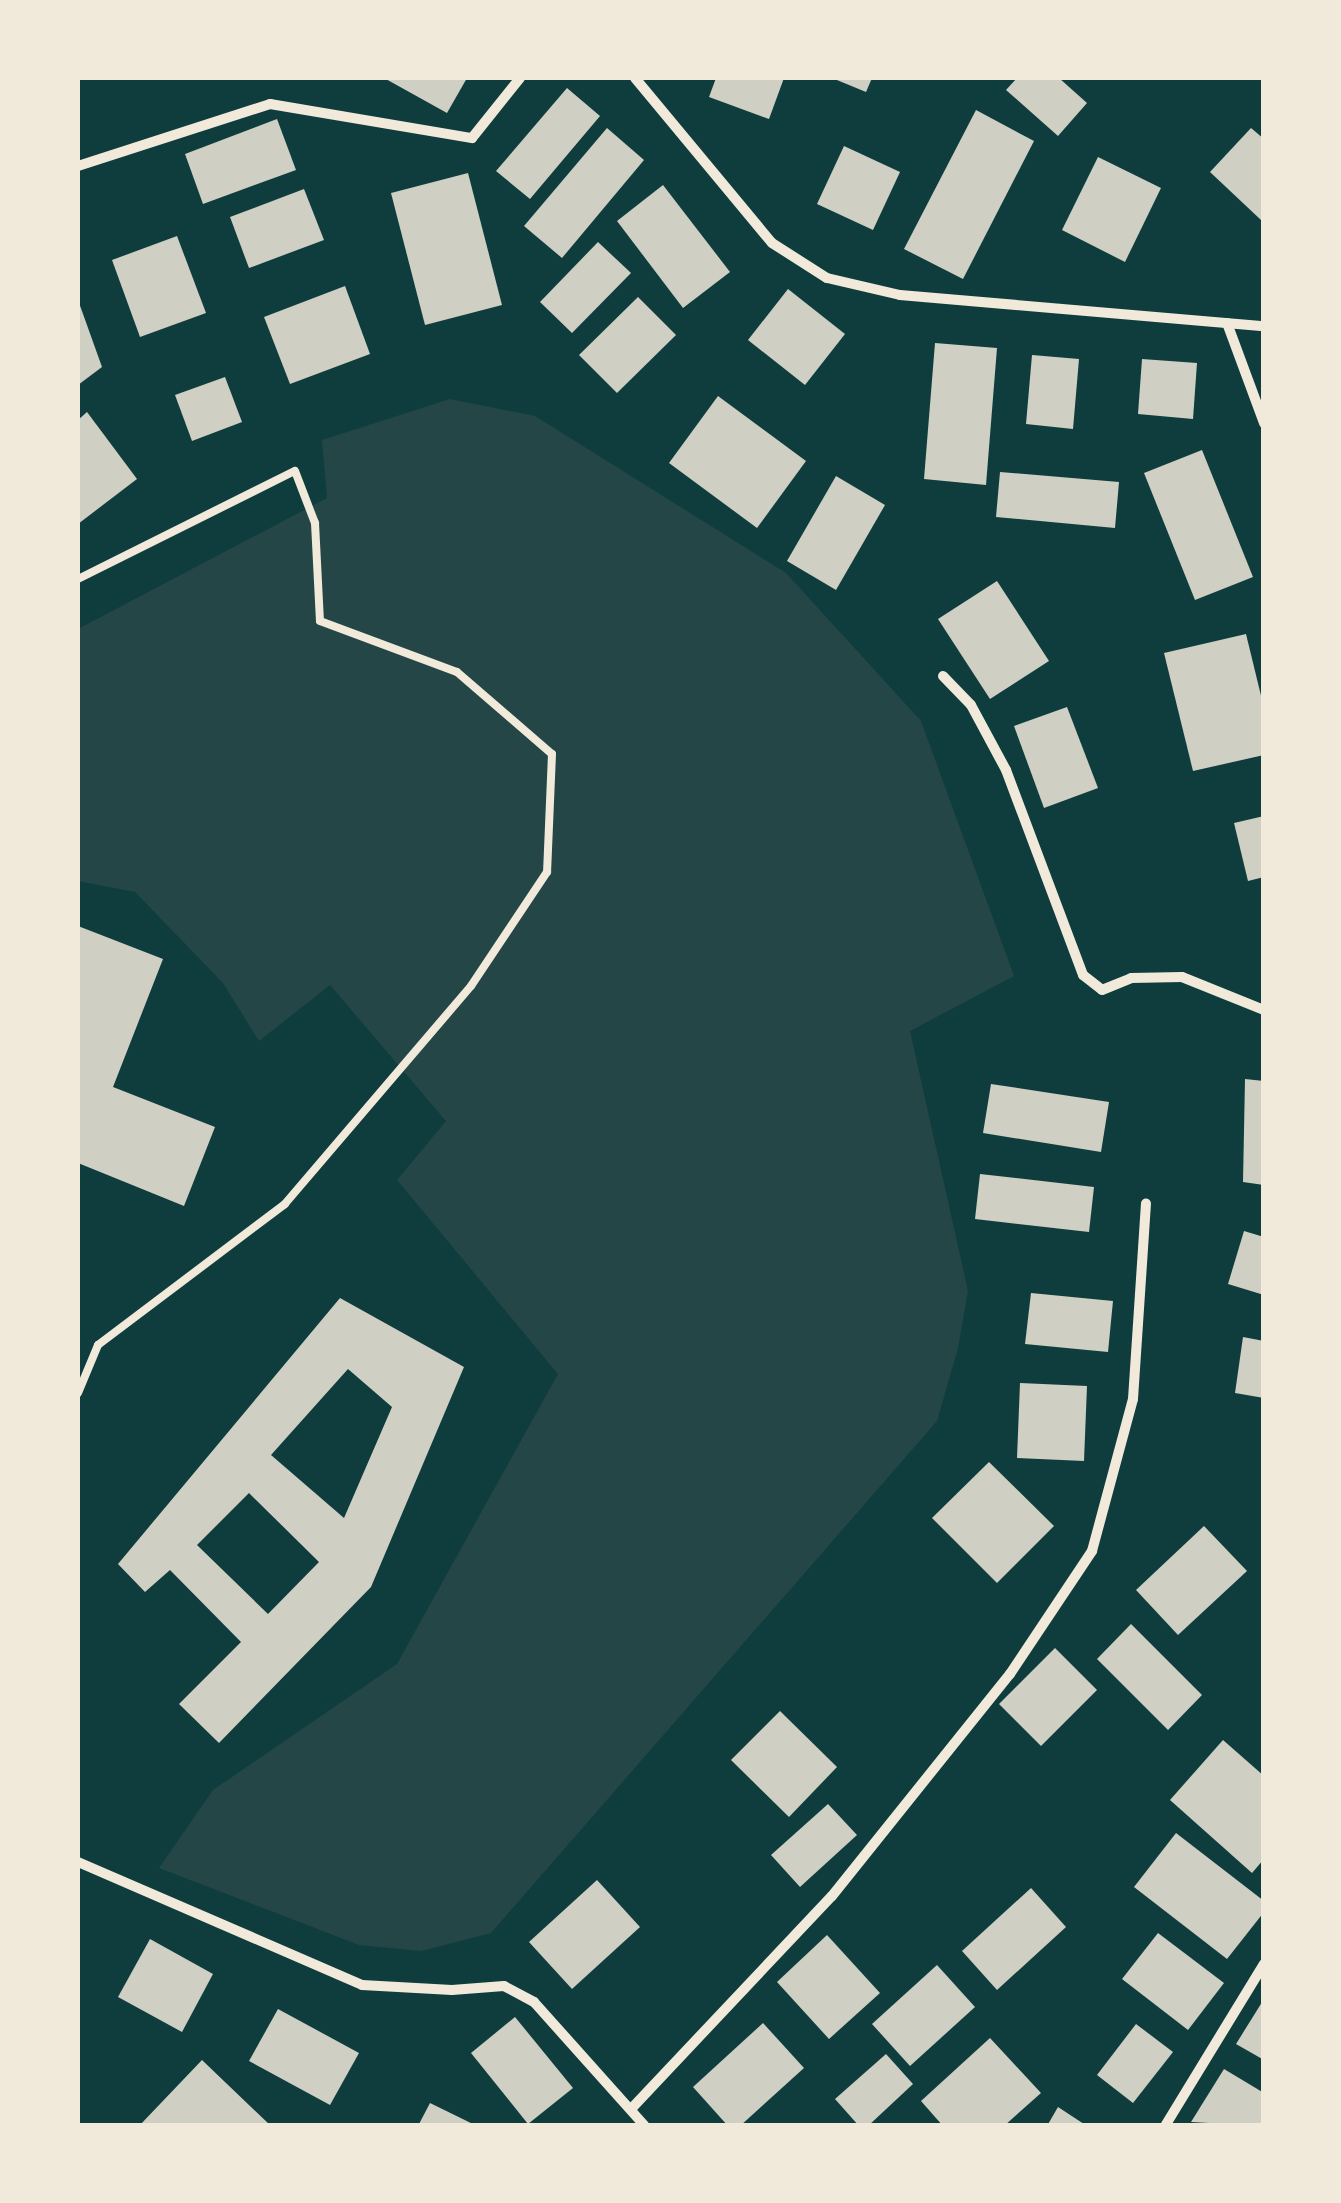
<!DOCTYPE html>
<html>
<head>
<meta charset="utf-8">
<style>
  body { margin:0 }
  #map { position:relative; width:1341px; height:2203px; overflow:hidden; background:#0f3d3e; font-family:"Libre Baskerville",serif }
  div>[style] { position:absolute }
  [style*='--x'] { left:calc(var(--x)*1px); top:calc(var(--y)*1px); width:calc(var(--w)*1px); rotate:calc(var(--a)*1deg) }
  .green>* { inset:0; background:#244646 }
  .building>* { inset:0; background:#cfcfc3 }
  .service>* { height:8px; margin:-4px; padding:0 4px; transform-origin:4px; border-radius:4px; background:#f1e9da }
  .minor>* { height:10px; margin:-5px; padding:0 5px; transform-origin:5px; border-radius:5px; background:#f1e9da }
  span { translate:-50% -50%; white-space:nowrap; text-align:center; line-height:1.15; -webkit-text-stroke:10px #f1e9da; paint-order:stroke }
  .frame { position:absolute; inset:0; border:80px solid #f1e9da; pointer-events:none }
</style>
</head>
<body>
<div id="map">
  <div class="green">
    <i style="clip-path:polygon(450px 399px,535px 416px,786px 573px,921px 721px,1014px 976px,910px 1031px,968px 1291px,958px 1348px,937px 1421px,491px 1933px,421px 1951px,359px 1945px,159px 1868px,213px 1790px,397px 1664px,558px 1374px,397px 1180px,446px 1121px,330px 985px,259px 1041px,223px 983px,135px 892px,78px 881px,78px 629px,327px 498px,322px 440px)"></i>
  </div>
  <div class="building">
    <i style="clip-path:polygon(384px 78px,467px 78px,447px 113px)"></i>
    <i style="clip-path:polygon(716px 78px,784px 78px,769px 119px,709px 97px)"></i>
    <i style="clip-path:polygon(832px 78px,872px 78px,866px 92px)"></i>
    <i style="clip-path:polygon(1017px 78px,1059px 78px,1087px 103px,1058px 136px,1006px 90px)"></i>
    <i style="clip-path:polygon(567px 88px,600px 116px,530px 199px,496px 171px)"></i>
    <i style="clip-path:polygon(976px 110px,1034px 141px,963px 279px,904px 249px)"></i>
    <i style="clip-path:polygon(277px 119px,296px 170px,203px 204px,185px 154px)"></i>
    <i style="clip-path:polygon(607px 128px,644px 160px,562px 258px,524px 226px)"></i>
    <i style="clip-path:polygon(1251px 128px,1264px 139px,1261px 220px,1210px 172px)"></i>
    <i style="clip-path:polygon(844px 146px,900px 172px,873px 230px,817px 204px)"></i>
    <i style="clip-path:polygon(1098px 157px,1161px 188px,1125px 262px,1062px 230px)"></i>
    <i style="clip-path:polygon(468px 173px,502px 305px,425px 325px,391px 193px)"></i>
    <i style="clip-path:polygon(663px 185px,730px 272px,683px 308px,617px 221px)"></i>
    <i style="clip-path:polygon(304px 189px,324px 240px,249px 268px,230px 217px)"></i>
    <i style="clip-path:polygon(177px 236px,206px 313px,140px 337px,112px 260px)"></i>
    <i style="clip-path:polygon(598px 242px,631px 273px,572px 333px,540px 302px)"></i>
    <i style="clip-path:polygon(345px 286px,370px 354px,290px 384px,264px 317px)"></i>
    <i style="clip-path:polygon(788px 289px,845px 334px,805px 385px,748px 340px)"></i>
    <i style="clip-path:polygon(638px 297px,676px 335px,617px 393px,579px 355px)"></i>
    <i style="clip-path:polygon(78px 300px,102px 367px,78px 385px)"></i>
    <i style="clip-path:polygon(935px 343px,997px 348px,986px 485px,924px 479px)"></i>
    <i style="clip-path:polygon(1032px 355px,1079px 359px,1073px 429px,1026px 424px)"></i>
    <i style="clip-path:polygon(1142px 359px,1197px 363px,1193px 419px,1138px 414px)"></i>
    <i style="clip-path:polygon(225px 377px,242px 422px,192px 441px,175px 395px)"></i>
    <i style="clip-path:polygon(718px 396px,806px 461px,757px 528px,669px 463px)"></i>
    <i style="clip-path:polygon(87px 412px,137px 479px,78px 524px,78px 420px)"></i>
    <i style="clip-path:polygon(1202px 450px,1253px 577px,1195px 600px,1144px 473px)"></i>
    <i style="clip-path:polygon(1000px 472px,1119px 482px,1115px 528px,996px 517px)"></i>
    <i style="clip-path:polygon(836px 476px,885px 505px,836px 590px,787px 561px)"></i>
    <i style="clip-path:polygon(997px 581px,1049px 661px,990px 699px,938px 619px)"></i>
    <i style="clip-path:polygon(1246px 634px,1264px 708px,1264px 755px,1193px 771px,1164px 653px)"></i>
    <i style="clip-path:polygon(1067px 707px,1098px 788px,1044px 808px,1014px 726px)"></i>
    <i style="clip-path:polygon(1264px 816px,1264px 877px,1248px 881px,1234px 823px)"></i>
    <i style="clip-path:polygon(78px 926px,163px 959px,113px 1087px,215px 1127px,184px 1206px,78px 1163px)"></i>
    <i style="clip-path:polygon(1245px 1079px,1264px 1081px,1264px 1185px,1243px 1182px)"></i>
    <i style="clip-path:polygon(991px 1084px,1109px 1102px,1101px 1152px,983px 1133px)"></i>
    <i style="clip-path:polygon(980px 1174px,1094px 1187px,1089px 1232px,975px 1219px)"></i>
    <i style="clip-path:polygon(1244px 1231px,1264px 1237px,1264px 1295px,1228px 1284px)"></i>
    <i style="clip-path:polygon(1031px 1293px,1113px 1301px,1108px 1352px,1025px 1344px)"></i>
    <i style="clip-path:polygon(evenodd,340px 1298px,464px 1367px,371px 1587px,219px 1743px,179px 1704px,241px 1642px,170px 1570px,145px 1592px,118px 1564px,340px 1298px,348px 1369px,392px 1407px,344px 1518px,271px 1455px,348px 1369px,340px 1298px,249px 1493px,319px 1562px,268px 1614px,197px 1545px,249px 1493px)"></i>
    <i style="clip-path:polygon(1243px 1337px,1264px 1341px,1264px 1398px,1235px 1393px)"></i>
    <i style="clip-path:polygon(1020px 1383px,1087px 1386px,1084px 1461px,1017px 1458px)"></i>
    <i style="clip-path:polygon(989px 1462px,1054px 1526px,997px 1583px,932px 1518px)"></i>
    <i style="clip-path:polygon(1204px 1526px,1247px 1571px,1178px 1635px,1136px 1590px)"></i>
    <i style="clip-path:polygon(1131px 1624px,1202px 1695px,1168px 1730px,1097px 1659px)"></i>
    <i style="clip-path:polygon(1055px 1648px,1097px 1690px,1041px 1746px,999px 1704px)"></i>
    <i style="clip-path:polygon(780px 1711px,837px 1767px,789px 1817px,731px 1760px)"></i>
    <i style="clip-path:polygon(1223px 1740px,1264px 1776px,1264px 1859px,1252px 1873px,1170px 1800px)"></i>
    <i style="clip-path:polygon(828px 1804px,857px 1835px,800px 1887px,771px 1855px)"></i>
    <i style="clip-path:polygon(1176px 1833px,1264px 1901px,1264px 1912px,1227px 1959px,1134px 1887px)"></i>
    <i style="clip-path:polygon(597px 1880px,640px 1927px,572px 1989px,529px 1942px)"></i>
    <i style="clip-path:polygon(1031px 1888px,1066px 1927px,997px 1990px,962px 1951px)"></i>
    <i style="clip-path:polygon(1158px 1933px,1224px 1983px,1188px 2030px,1122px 1979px)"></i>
    <i style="clip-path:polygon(827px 1935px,880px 1993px,829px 2039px,777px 1982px)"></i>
    <i style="clip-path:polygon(150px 1939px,213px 1974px,182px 2032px,118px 1997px)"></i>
    <i style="clip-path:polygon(937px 1965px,975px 2007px,910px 2066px,872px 2024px)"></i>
    <i style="clip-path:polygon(1264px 1999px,1264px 2060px,1236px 2044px)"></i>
    <i style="clip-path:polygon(278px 2009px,359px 2053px,330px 2105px,249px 2061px)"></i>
    <i style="clip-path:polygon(515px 2017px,573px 2088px,528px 2124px,471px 2053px)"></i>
    <i style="clip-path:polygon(763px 2023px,804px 2068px,740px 2126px,728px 2126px,693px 2087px)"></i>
    <i style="clip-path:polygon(1136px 2024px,1173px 2052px,1133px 2103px,1097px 2075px)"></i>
    <i style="clip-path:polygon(990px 2038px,1041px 2093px,1004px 2126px,943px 2126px,921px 2101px)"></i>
    <i style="clip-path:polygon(886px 2054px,913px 2084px,868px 2126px,859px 2126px,835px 2099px)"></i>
    <i style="clip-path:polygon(202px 2060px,226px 2083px,271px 2126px,139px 2126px)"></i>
    <i style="clip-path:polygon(1224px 2069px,1264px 2093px,1264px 2126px,1191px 2122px)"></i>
    <i style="clip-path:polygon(430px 2103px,477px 2126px,418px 2126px)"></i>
    <i style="clip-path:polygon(1058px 2107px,1087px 2126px,1047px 2126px)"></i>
  </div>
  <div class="service">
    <i style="--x:78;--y:579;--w:242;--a:-26.5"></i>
    <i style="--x:295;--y:471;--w:56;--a:69"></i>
    <i style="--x:315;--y:523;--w:98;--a:87.1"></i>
    <i style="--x:320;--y:621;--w:146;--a:20.4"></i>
    <i style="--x:457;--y:672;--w:125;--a:40.8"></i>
    <i style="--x:552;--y:754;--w:118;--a:92.4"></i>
    <i style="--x:547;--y:872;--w:137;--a:123.7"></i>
    <i style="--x:471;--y:986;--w:287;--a:130.5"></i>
    <i style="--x:285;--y:1204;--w:234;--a:143"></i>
    <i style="--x:98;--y:1345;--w:52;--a:112.6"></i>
  </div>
  <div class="minor">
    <i style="--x:635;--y:78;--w:214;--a:50.3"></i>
    <i style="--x:772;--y:243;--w:65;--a:32.5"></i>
    <i style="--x:827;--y:278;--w:75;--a:13.1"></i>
    <i style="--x:900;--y:295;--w:365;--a:4.9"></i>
    <i style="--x:78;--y:166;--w:202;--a:-17.9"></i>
    <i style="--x:270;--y:104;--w:205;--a:9.6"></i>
    <i style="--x:472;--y:138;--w:77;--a:-51.3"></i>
    <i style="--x:1227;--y:323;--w:107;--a:69.7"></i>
    <i style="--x:943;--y:676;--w:40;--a:46"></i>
    <i style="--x:971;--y:705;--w:74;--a:61.7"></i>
    <i style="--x:1006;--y:770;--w:219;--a:69.4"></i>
    <i style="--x:1083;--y:975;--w:24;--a:38"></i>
    <i style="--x:1102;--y:990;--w:31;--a:-22"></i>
    <i style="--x:1131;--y:978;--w:51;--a:-1.1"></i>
    <i style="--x:1182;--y:977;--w:88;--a:21.9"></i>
    <i style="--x:78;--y:1862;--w:309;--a:23.4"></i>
    <i style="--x:362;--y:1985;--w:90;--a:3.2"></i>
    <i style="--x:452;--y:1990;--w:52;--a:-4.4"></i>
    <i style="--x:504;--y:1986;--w:34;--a:28"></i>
    <i style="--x:534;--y:2002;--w:166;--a:48.2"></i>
    <i style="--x:632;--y:2108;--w:291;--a:-46.7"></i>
    <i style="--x:832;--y:1896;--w:285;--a:-51.3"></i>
    <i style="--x:1010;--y:1674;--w:148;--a:-56.3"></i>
    <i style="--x:1092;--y:1551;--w:157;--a:-74.9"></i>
    <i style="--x:1133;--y:1399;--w:196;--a:-86.2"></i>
    <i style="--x:1165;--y:2126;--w:190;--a:-58.6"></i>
  </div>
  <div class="frame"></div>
</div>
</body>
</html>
